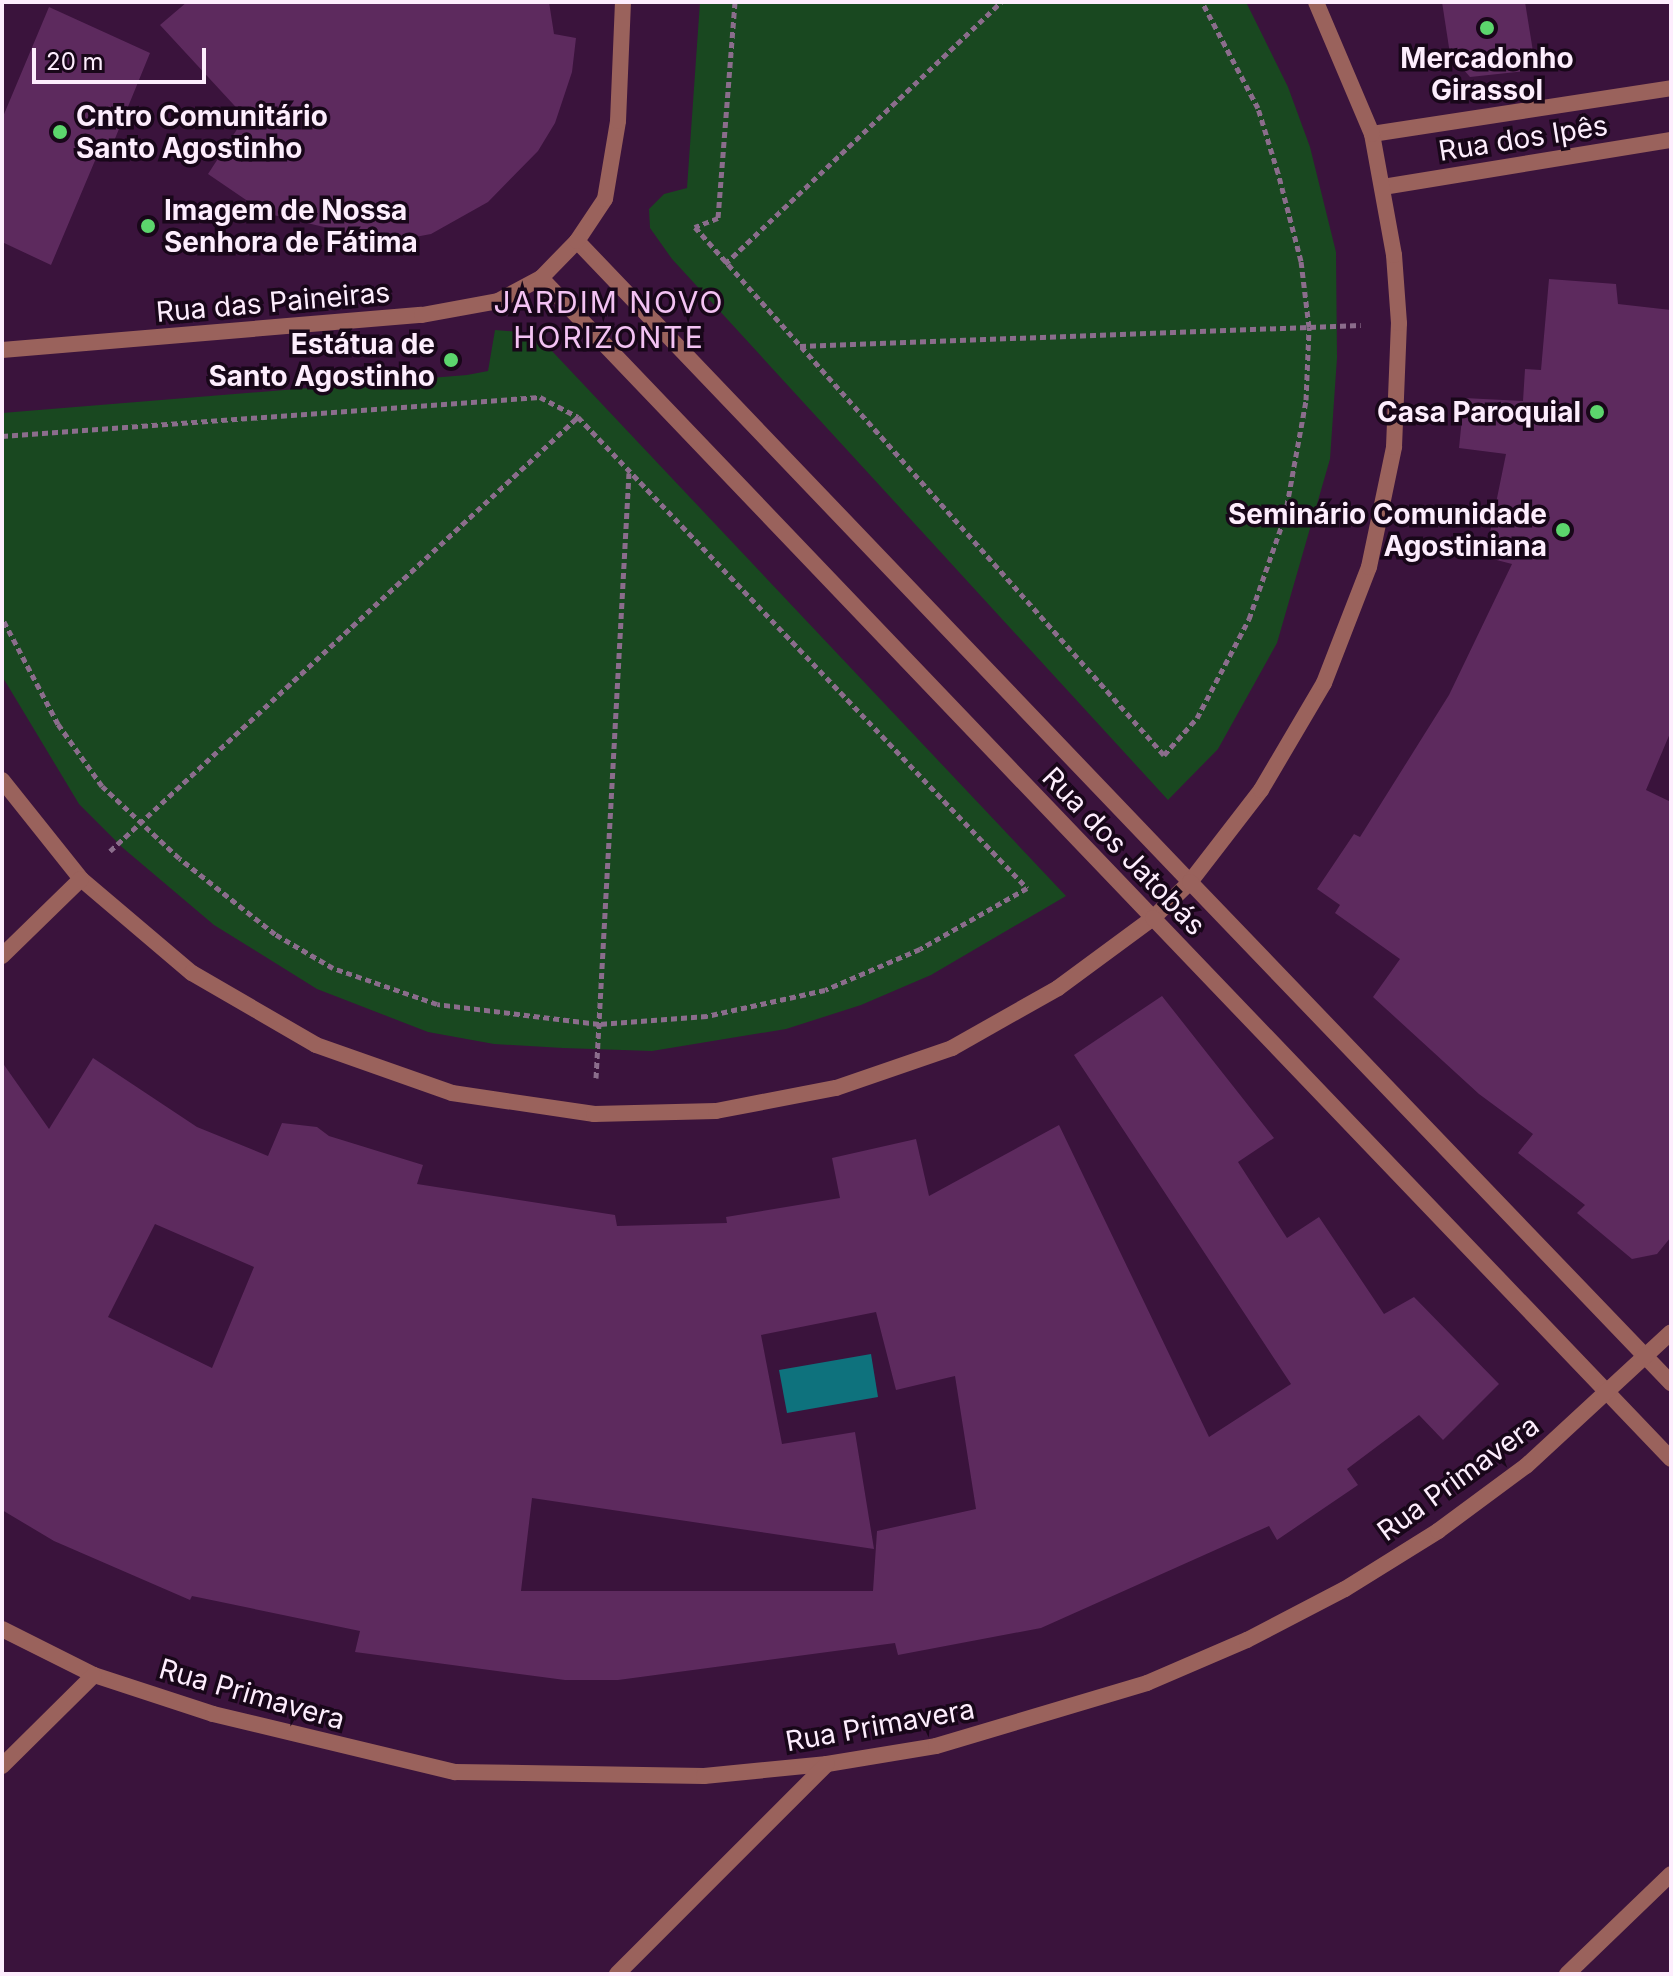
<!DOCTYPE html>
<html>
<head>
<meta charset="utf-8">
<style>
  body { margin:0 }
  #map { position:relative; width:1673px; height:1976px; overflow:hidden; background:#3a133c; font-family:Inter,sans-serif }
  div>[style] { position:absolute }
  [style*='--x'] { left:calc(var(--x)*1px); top:calc(var(--y)*1px); width:calc(var(--w)*1px); rotate:calc(var(--a)*1deg) }
  .green>* { inset:0; background:#194820 }
  .water>* { inset:0; background:#0e727d }
  .building>* { inset:0; background:#5d2a5e }
  .path>* { height:5px; margin-top:-2.5px; transform-origin:0; background:repeating-linear-gradient(90deg,#8b6d8c 0 6px,transparent 0 10px) }
  .service>* { height:16px; margin:-8px; padding:0 8px; transform-origin:8px; border-radius:8px; background:#9a625c }
  .minor>* { height:16px; margin:-8px; padding:0 8px; transform-origin:8px; border-radius:8px; background:#9a625c }
  .dots>* { width:22px; height:22px; translate:-50% -50%; box-sizing:border-box; border:4px solid #180719; border-radius:50% }
  span { translate:-50% -50%; white-space:nowrap; text-align:center; line-height:1.15; -webkit-text-stroke:7px #180719; paint-order:stroke }
  .poi-label { font-size:28px; color:#fdedfd; font-weight:700 }
  .left { translate:0 -50%; text-align:left }
  .right { translate:-100% -50%; text-align:right }
  .street-label { font-size:28px; color:#fdedfd }
  .neighbourhood-label { font-size:30px; color:#f3c2f3; letter-spacing:2px }
  .frame { position:absolute; inset:0; border:4px solid #fdedfd; pointer-events:none }
  .scale { position:absolute; left:32px; top:48px; width:174px; height:36px; box-sizing:border-box; border:4px solid #fdedfd; border-top:0; padding-left:10px; font-size:24px; line-height:28px; white-space:nowrap; color:#fdedfd; -webkit-text-stroke:6px #180719; paint-order:stroke }
</style>
</head>
<body>
<div id="map">
  <div class="green">
    <i style="clip-path:polygon(700px 2px,1246px 2px,1288px 87px,1310px 147px,1336px 252px,1337px 358px,1330px 459px,1277px 643px,1218px 749px,1168px 800px,672px 259px,650px 228px,649px 209px,664px 194px,687px 188px)"></i>
    <i style="clip-path:polygon(495px 330px,535px 333px,1066px 896px,931px 975px,861px 1005px,786px 1029px,652px 1051px,563px 1048px,494px 1044px,428px 1032px,317px 989px,214px 925px,123px 848px,79px 804px,2px 676px,2px 413px,467px 375px,488px 371px)"></i>
  </div>
  <div class="water">
    <i style="clip-path:polygon(871px 1354px,878px 1397px,787px 1413px,779px 1370px)"></i>
  </div>
  <div class="building">
    <i style="clip-path:polygon(187px 2px,549px 2px,554px 34px,576px 38px,572px 72px,555px 123px,538px 151px,488px 202px,431px 234px,346px 250px,345px 232px,265px 213px,208px 174px,245px 117px,160px 25px)"></i>
    <i style="clip-path:polygon(1442px 2px,1525px 2px,1536px 70px,1470px 77px,1450px 54px)"></i>
    <i style="clip-path:polygon(49px 7px,150px 53px,112px 146px,102px 144px,51px 265px,2px 242px,2px 119px)"></i>
    <i style="clip-path:polygon(1549px 279px,1616px 284px,1618px 304px,1671px 310px,1671px 731px,1646px 790px,1671px 802px,1671px 1237px,1657px 1254px,1632px 1259px,1577px 1213px,1585px 1205px,1518px 1153px,1533px 1134px,1479px 1094px,1373px 997px,1400px 959px,1335px 913px,1340px 905px,1317px 889px,1354px 834px,1360px 837px,1449px 695px,1512px 564px,1485px 557px,1506px 454px,1459px 448px,1464px 398px,1523px 401px,1525px 369px,1541px 370px)"></i>
    <i style="clip-path:polygon(evenodd,1162px 996px,1274px 1138px,1238px 1162px,1287px 1238px,1319px 1217px,1384px 1314px,1414px 1297px,1499px 1384px,1443px 1440px,1419px 1415px,1347px 1469px,1358px 1485px,1277px 1540px,1269px 1526px,1041px 1628px,898px 1655px,895px 1643px,618px 1680px,565px 1680px,355px 1652px,360px 1631px,192px 1596px,190px 1600px,54px 1541px,2px 1510px,2px 1062px,49px 1129px,93px 1058px,197px 1127px,268px 1156px,282px 1123px,317px 1127px,329px 1136px,423px 1165px,417px 1184px,615px 1215px,617px 1226px,727px 1223px,726px 1217px,840px 1198px,832px 1158px,916px 1139px,929px 1196px,1059px 1125px,1209px 1437px,1291px 1384px,1074px 1055px,1162px 996px,155px 1224px,254px 1267px,212px 1368px,108px 1317px,155px 1224px,1162px 996px,876px 1312px,896px 1390px,955px 1376px,976px 1509px,877px 1531px,873px 1591px,521px 1591px,532px 1498px,874px 1549px,855px 1432px,782px 1444px,761px 1335px,876px 1312px)"></i>
  </div>
  <div class="path">
    <i style="--x:735;--y:2;--w:217;--a:94.5"></i>
    <i style="--x:718;--y:218;--w:25;--a:159"></i>
    <i style="--x:695;--y:227;--w:706;--a:48.39"></i>
    <i style="--x:1164;--y:755;--w:50;--a:-48.3"></i>
    <i style="--x:1197;--y:718;--w:112;--a:-62.3"></i>
    <i style="--x:1249;--y:619;--w:109;--a:-70.7"></i>
    <i style="--x:1285;--y:516;--w:118;--a:-79.7"></i>
    <i style="--x:1306;--y:400;--w:73;--a:-87.6"></i>
    <i style="--x:1309;--y:327;--w:66;--a:-96.9"></i>
    <i style="--x:1301;--y:261;--w:91;--a:-104.6"></i>
    <i style="--x:1278;--y:173;--w:68;--a:-107.1"></i>
    <i style="--x:1258;--y:108;--w:120;--a:-117.8"></i>
    <i style="--x:725;--y:264;--w:381;--a:-43.5"></i>
    <i style="--x:800;--y:346;--w:561;--a:-2.14"></i>
    <i style="--x:2;--y:436;--w:539;--a:-4.15"></i>
    <i style="--x:540;--y:397;--w:43;--a:27.8"></i>
    <i style="--x:578;--y:417;--w:651;--a:46.37"></i>
    <i style="--x:1027;--y:888;--w:123;--a:150.3"></i>
    <i style="--x:920;--y:949;--w:103;--a:156.7"></i>
    <i style="--x:825;--y:990;--w:121;--a:167.6"></i>
    <i style="--x:707;--y:1016;--w:108;--a:175.8"></i>
    <i style="--x:599;--y:1024;--w:163;--a:-173"></i>
    <i style="--x:437;--y:1004;--w:110;--a:-160.9"></i>
    <i style="--x:333;--y:968;--w:67;--a:-149.6"></i>
    <i style="--x:275;--y:934;--w:122;--a:-141.6"></i>
    <i style="--x:179;--y:858;--w:105;--a:-136.9"></i>
    <i style="--x:102;--y:786;--w:76;--a:-125.4"></i>
    <i style="--x:58;--y:724;--w:120;--a:-117.8"></i>
    <i style="--x:110;--y:851;--w:638;--a:-42.84"></i>
    <i style="--x:596;--y:1078;--w:606;--a:-86.88"></i>
  </div>
  <div class="service">
    <i style="--x:577;--y:241;--w:887;--a:46.28"></i>
    <i style="--x:541;--y:278;--w:886;--a:46.28"></i>
  </div>
  <div class="minor">
    <i style="--x:1372;--y:134;--w:303;--a:-8.7"></i>
    <i style="--x:1383;--y:187;--w:292;--a:-9.3"></i>
    <i style="--x:2;--y:350;--w:421;--a:-4.8"></i>
    <i style="--x:422;--y:315;--w:77;--a:-10.4"></i>
    <i style="--x:498;--y:301;--w:49;--a:-28.1"></i>
    <i style="--x:541;--y:278;--w:52;--a:-45.8"></i>
    <i style="--x:577;--y:241;--w:50;--a:-56.3"></i>
    <i style="--x:605;--y:199;--w:79;--a:-80.5"></i>
    <i style="--x:618;--y:121;--w:119;--a:-87.6"></i>
    <i style="--x:2;--y:780;--w:127;--a:51.4"></i>
    <i style="--x:81;--y:879;--w:145;--a:40.3"></i>
    <i style="--x:192;--y:973;--w:143;--a:30.1"></i>
    <i style="--x:316;--y:1045;--w:144;--a:19.4"></i>
    <i style="--x:452;--y:1093;--w:144;--a:8.4"></i>
    <i style="--x:594;--y:1114;--w:122;--a:-1.4"></i>
    <i style="--x:716;--y:1111;--w:122;--a:-10.9"></i>
    <i style="--x:836;--y:1088;--w:123;--a:-19"></i>
    <i style="--x:952;--y:1048;--w:122;--a:-29.5"></i>
    <i style="--x:1058;--y:988;--w:118;--a:-36.4"></i>
    <i style="--x:1153;--y:918;--w:52;--a:-44.2"></i>
    <i style="--x:1190;--y:882;--w:116;--a:-52.3"></i>
    <i style="--x:1261;--y:790;--w:124;--a:-59.5"></i>
    <i style="--x:1324;--y:683;--w:124;--a:-68.8"></i>
    <i style="--x:1369;--y:567;--w:123;--a:-78.2"></i>
    <i style="--x:1394;--y:447;--w:124;--a:-87.7"></i>
    <i style="--x:1399;--y:323;--w:68;--a:-94.2"></i>
    <i style="--x:1394;--y:255;--w:123;--a:-100.3"></i>
    <i style="--x:1372;--y:134;--w:143;--a:-113"></i>
    <i style="--x:1190;--y:882;--w:695;--a:46.17"></i>
    <i style="--x:1153;--y:918;--w:749;--a:46.24"></i>
    <i style="--x:2;--y:956;--w:110;--a:-44.3"></i>
    <i style="--x:2;--y:1629;--w:103;--a:26.6"></i>
    <i style="--x:94;--y:1675;--w:125;--a:18.1"></i>
    <i style="--x:213;--y:1714;--w:249;--a:13.5"></i>
    <i style="--x:455;--y:1772;--w:249;--a:0.9"></i>
    <i style="--x:704;--y:1776;--w:124;--a:-5.6"></i>
    <i style="--x:827;--y:1764;--w:110;--a:-9.4"></i>
    <i style="--x:936;--y:1746;--w:220;--a:-16.6"></i>
    <i style="--x:1147;--y:1683;--w:109;--a:-23.3"></i>
    <i style="--x:1247;--y:1640;--w:110;--a:-27.5"></i>
    <i style="--x:1345;--y:1589;--w:110;--a:-31.9"></i>
    <i style="--x:1438;--y:1531;--w:109;--a:-36.5"></i>
    <i style="--x:1526;--y:1466;--w:197;--a:-42.7"></i>
    <i style="--x:2;--y:1766;--w:129;--a:-44.7"></i>
    <i style="--x:617;--y:1974;--w:297;--a:-45"></i>
    <i style="--x:1567;--y:1974;--w:144;--a:-43.9"></i>
  </div>
  <div class="dots">
    <i style="left:1487px;top:28px;background:#5cd56d"></i>
    <i style="left:60px;top:132px;background:#5cd56d"></i>
    <i style="left:148px;top:226px;background:#5cd56d"></i>
    <i style="left:451px;top:360px;background:#5cd56d"></i>
    <i style="left:1597px;top:412px;background:#5cd56d"></i>
    <i style="left:1563px;top:530px;background:#5cd56d"></i>
  </div>
  <div class="poi-label">
    <span style="left:1487px;top:74px">Mercadonho<br>Girassol</span>
    <span class="left" style="left:76px;top:132px">Cntro Comunitário<br>Santo Agostinho</span>
    <span class="left" style="left:164px;top:226px">Imagem de Nossa<br>Senhora de Fátima</span>
    <span class="right" style="left:435px;top:360px">Estátua de<br>Santo Agostinho</span>
    <span class="right" style="left:1581px;top:412px">Casa Paroquial</span>
    <span class="right" style="left:1547px;top:530px">Seminário Comunidade<br>Agostiniana</span>
  </div>
  <div class="street-label">
    <span style="left:1523px;top:138px;rotate:-9deg">Rua dos Ipês</span>
    <span style="left:273px;top:302px;rotate:-5deg">Rua das Paineiras</span>
    <span style="left:1124px;top:851px;rotate:46deg">Rua dos Jatobás</span>
    <span style="left:1458px;top:1478px;rotate:-36deg">Rua Primavera</span>
    <span style="left:252px;top:1694px;rotate:16deg">Rua Primavera</span>
    <span style="left:880px;top:1725px;rotate:-10deg">Rua Primavera</span>
  </div>
  <div class="neighbourhood-label">
    <span style="left:609px;top:319px">JARDIM NOVO<br>HORIZONTE</span>
  </div>
  <div class="frame"></div>
  <div class="scale">20 m</div>
</div>
</body>
</html>
